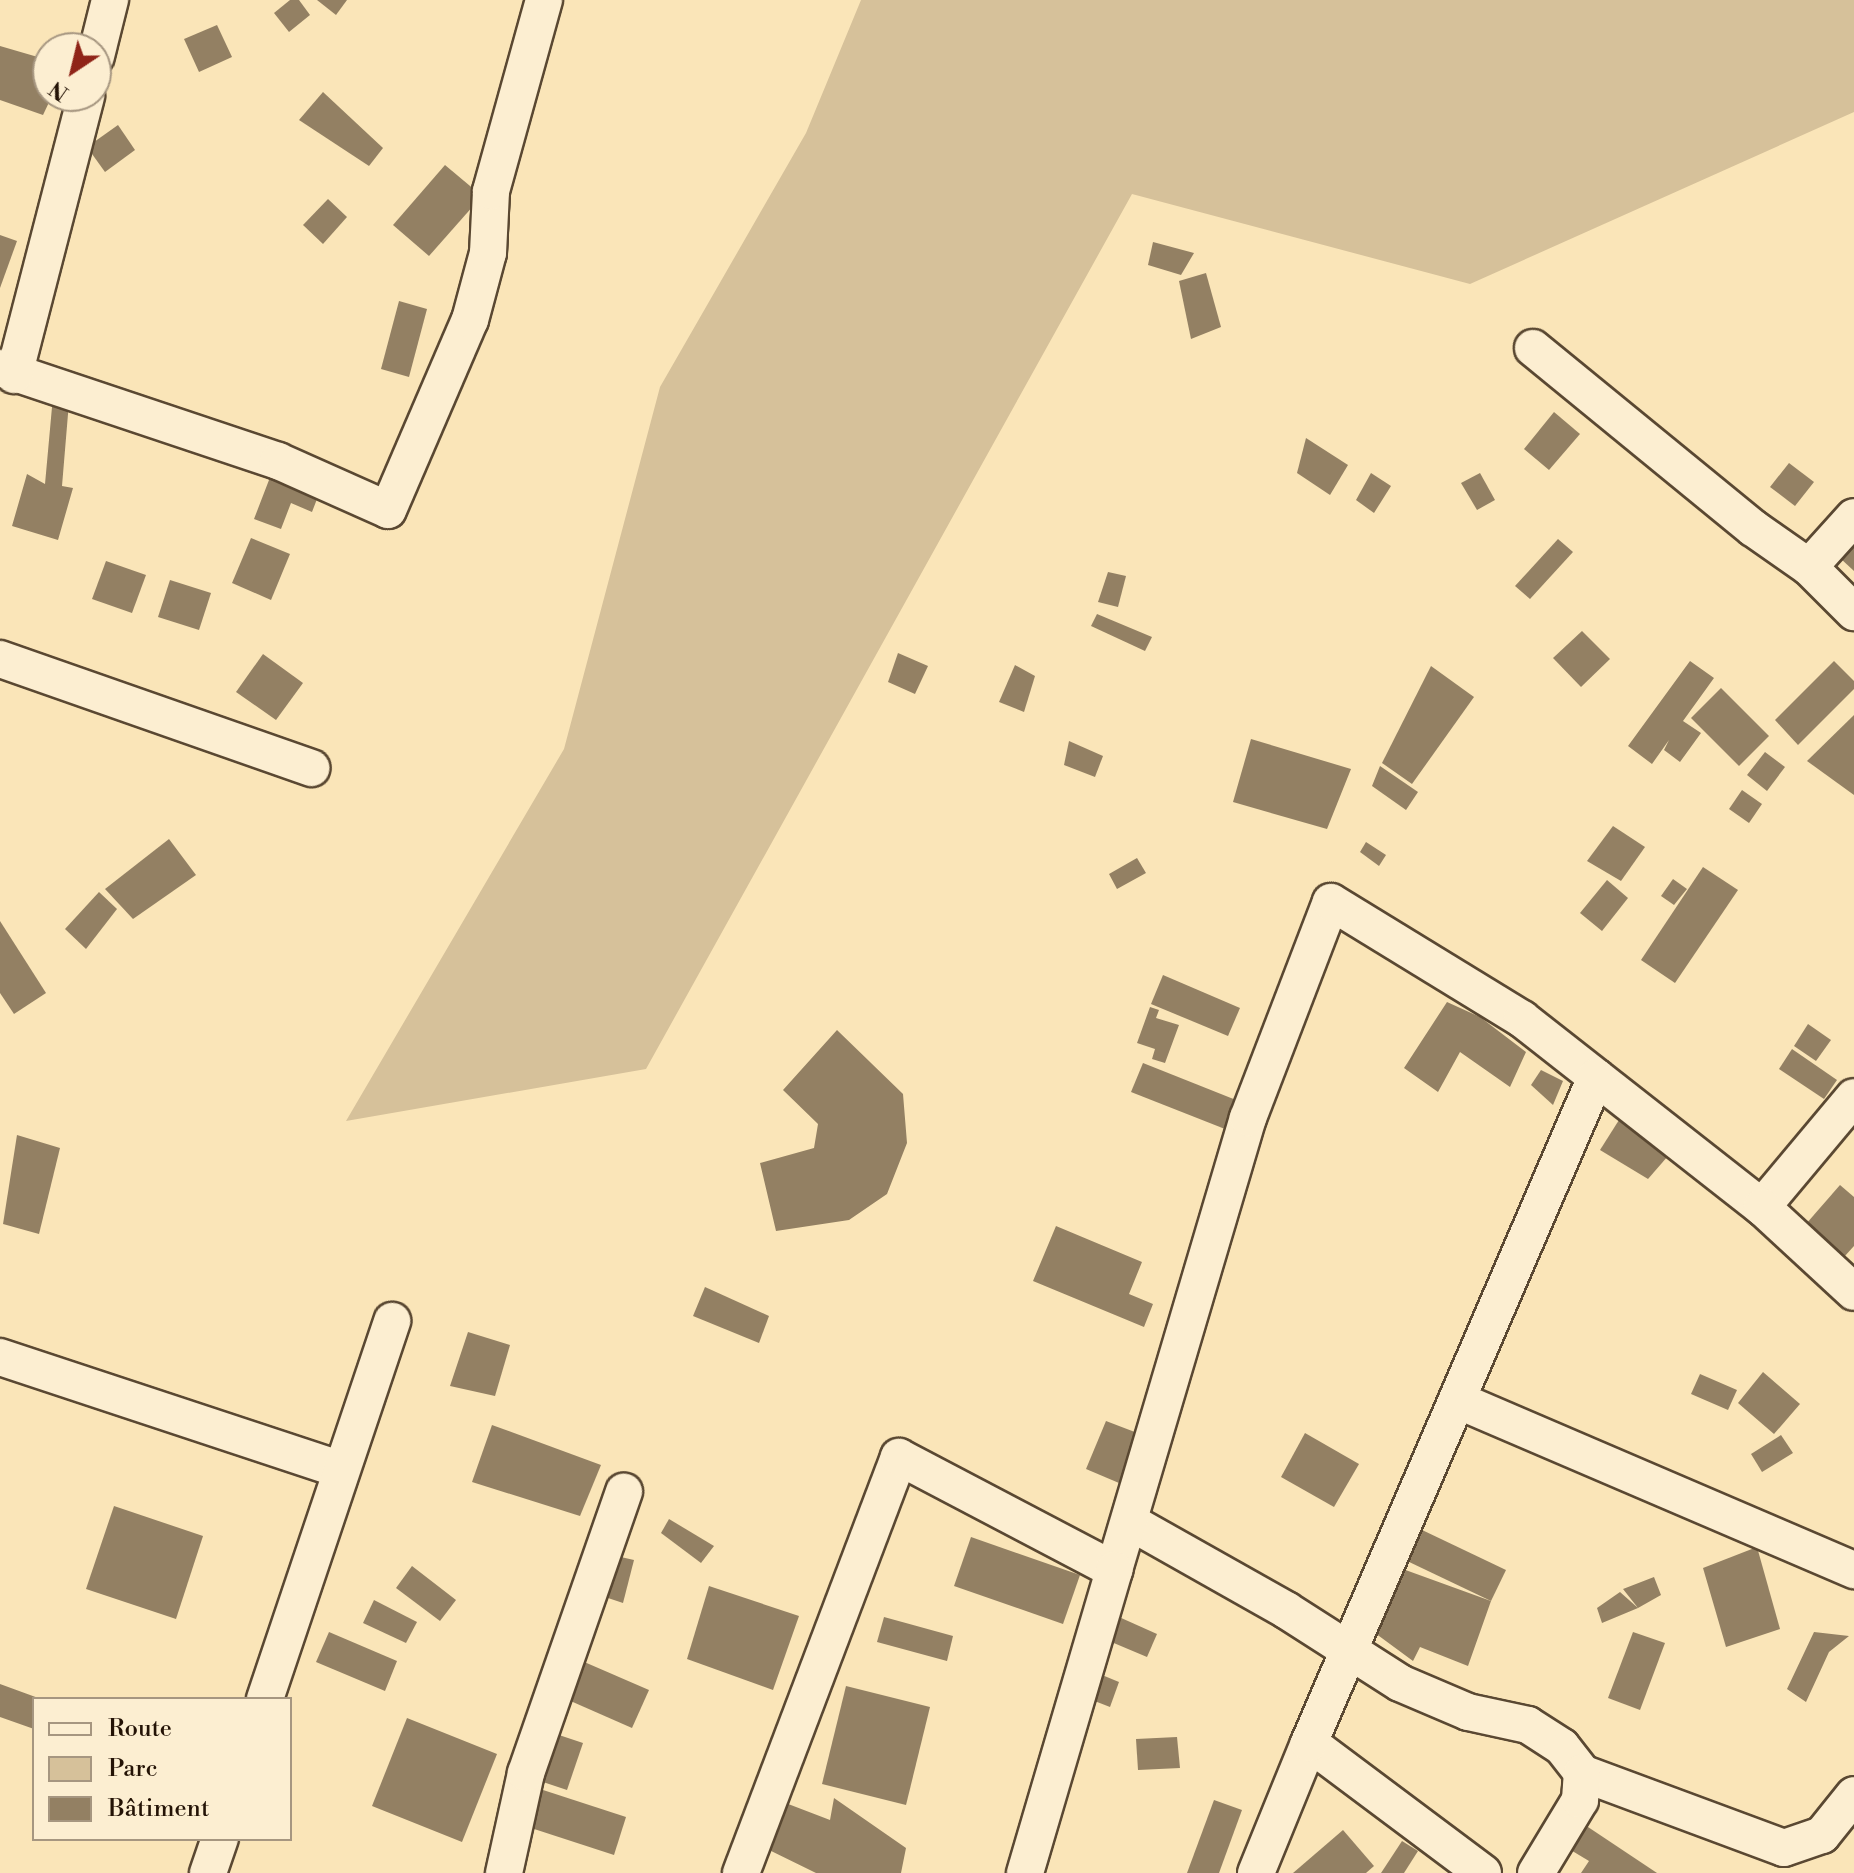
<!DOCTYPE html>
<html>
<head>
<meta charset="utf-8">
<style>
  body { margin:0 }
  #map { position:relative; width:1854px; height:1873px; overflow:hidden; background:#fae5b8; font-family:"Libre Bodoni",serif }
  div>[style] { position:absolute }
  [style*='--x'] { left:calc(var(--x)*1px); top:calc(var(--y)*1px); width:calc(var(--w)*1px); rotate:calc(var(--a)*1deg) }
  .green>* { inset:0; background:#d6c19a }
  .building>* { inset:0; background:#938063 }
  .roads { filter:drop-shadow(2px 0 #5a4832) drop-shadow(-2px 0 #5a4832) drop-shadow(0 2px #5a4832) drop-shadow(0 -2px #5a4832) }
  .street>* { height:36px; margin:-18px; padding:0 18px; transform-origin:18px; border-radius:18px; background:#fceed1 }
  span { translate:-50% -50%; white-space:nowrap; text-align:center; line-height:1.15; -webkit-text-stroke:6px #fceed1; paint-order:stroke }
  .legend { position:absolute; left:32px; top:1697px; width:260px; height:144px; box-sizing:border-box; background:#fceed1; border:2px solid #a69680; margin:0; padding:10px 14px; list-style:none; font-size:24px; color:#241306 }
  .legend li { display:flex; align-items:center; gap:16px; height:40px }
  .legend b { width:40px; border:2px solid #a69680 }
  .north { position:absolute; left:32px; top:32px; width:80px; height:80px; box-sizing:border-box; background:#fceed1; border:2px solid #a69680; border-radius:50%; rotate:215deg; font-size:22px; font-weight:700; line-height:32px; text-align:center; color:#241306 }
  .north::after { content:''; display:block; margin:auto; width:28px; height:36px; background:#8f2418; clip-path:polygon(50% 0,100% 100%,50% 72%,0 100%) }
</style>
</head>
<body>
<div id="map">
  <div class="green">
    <i style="clip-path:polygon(861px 0,1854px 0,1854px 112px,1470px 284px,1132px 194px,646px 1069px,346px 1121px,564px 749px,660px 387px,806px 133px)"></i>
  </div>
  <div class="building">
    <i style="clip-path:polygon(290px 0,299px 0,310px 15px,289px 32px,274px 13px)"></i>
    <i style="clip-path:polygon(317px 0,347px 0,336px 15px)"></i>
    <i style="clip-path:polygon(217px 25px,232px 57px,199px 72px,184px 39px)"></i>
    <i style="clip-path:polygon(0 46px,48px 60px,52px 96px,43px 115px,0 100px)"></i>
    <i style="clip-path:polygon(323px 92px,383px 148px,369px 166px,299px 120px)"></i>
    <i style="clip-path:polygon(118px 125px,135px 150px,105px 172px,87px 147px)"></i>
    <i style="clip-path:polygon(445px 165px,482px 196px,429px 256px,393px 225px)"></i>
    <i style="clip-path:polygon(328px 199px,347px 217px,323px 244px,303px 225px)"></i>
    <i style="clip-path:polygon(0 235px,17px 241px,0 288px)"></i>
    <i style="clip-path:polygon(1153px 242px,1194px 253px,1181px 275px,1148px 265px)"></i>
    <i style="clip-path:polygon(1206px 273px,1221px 327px,1191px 339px,1179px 281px)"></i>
    <i style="clip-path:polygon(399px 301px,427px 309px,409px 377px,381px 369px)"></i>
    <i style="clip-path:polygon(53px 396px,69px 402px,62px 486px,73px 488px,58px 540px,12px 526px,27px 474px,45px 484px)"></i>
    <i style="clip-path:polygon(1554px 412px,1580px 434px,1549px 470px,1524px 449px)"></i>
    <i style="clip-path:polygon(1306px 438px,1348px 465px,1330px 495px,1297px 473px)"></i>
    <i style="clip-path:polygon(1789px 463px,1814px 482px,1795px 506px,1770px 487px)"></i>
    <i style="clip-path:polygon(274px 467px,322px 486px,312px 512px,291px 503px,281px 529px,254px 519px)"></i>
    <i style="clip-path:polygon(1371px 473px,1391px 486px,1374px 513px,1356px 500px)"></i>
    <i style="clip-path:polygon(1480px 473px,1495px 500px,1477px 510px,1461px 483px)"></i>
    <i style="clip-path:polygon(251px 538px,290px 554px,271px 600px,232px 583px)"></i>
    <i style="clip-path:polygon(1558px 539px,1573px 552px,1530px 599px,1515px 586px)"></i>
    <i style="clip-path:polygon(1854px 543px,1854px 571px,1840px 558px)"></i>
    <i style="clip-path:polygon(106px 561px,146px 575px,132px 613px,92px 599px)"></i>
    <i style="clip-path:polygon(1108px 572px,1126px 576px,1118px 607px,1098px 602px)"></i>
    <i style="clip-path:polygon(170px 580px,211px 593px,199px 630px,158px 617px)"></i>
    <i style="clip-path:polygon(1097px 614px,1152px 637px,1145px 651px,1091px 626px)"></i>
    <i style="clip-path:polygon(1582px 631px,1610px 659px,1581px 687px,1553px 658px)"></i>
    <i style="clip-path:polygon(898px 653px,928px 666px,915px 694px,888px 682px)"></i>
    <i style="clip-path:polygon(263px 654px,303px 683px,276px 720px,236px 692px)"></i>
    <i style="clip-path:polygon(1690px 661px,1714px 678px,1683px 721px,1701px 733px,1680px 762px,1664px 750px,1669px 740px,1652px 764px,1628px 746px)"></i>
    <i style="clip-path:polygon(1834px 661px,1854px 681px,1854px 689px,1798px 745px,1775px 720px)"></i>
    <i style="clip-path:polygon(1015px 665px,1035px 676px,1024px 712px,999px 702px)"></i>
    <i style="clip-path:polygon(1431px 666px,1474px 697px,1412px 784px,1382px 763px)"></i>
    <i style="clip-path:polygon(1721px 688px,1769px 736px,1739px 766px,1691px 718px)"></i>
    <i style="clip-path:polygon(1854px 715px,1854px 795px,1807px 761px)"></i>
    <i style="clip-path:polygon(1251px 739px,1351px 769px,1327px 829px,1233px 802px)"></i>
    <i style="clip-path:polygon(1069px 741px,1103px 756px,1095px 777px,1064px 765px)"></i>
    <i style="clip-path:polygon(1765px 752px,1785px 767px,1767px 791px,1747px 775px)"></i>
    <i style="clip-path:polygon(1380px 766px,1418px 792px,1406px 810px,1372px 786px)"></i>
    <i style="clip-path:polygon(1742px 790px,1762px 804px,1749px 823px,1729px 809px)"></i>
    <i style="clip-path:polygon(1613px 826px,1645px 847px,1621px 881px,1587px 861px)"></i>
    <i style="clip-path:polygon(169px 839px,196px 875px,133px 919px,105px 889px)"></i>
    <i style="clip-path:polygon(1366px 842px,1386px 855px,1379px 866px,1360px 852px)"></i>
    <i style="clip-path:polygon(1137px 858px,1146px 873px,1117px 889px,1109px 874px)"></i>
    <i style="clip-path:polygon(1703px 867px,1738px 890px,1675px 983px,1641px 960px)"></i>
    <i style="clip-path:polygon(1673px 879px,1687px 889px,1674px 905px,1661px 896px)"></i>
    <i style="clip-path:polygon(1607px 880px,1628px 898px,1602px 931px,1580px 913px)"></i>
    <i style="clip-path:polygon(99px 892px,117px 909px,86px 949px,65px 929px)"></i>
    <i style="clip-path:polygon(0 921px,46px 993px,14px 1014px,0 993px)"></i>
    <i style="clip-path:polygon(1163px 975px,1240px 1008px,1228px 1036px,1151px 1004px)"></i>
    <i style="clip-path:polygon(1447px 1002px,1480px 1017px,1526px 1052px,1510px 1087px,1460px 1052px,1438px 1092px,1404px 1068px)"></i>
    <i style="clip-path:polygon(1150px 1007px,1159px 1010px,1156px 1018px,1179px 1025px,1165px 1063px,1152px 1059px,1155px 1049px,1137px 1043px)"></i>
    <i style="clip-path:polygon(1808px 1024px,1831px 1040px,1816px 1061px,1794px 1046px)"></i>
    <i style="clip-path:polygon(837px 1030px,903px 1094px,907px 1143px,887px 1194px,849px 1220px,776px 1231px,760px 1163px,814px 1148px,818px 1124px,783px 1090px)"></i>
    <i style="clip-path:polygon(1792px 1049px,1837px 1080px,1824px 1099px,1779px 1069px)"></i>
    <i style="clip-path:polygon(1143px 1063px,1236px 1100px,1225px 1129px,1131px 1092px)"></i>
    <i style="clip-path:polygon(1541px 1070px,1563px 1081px,1553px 1105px,1531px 1085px)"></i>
    <i style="clip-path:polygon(1619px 1120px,1668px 1156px,1648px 1179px,1600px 1150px)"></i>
    <i style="clip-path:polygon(17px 1135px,60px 1148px,39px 1234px,3px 1224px)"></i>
    <i style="clip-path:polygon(1840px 1185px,1854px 1197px,1854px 1246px,1844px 1257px,1806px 1224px)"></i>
    <i style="clip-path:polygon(1056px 1226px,1142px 1262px,1129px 1294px,1153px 1304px,1144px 1327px,1033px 1281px)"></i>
    <i style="clip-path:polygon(705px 1287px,769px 1316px,759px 1343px,693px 1316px)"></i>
    <i style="clip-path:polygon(468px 1332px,510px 1345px,495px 1396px,450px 1386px)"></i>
    <i style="clip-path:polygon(1763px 1372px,1800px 1404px,1774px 1434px,1738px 1403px)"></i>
    <i style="clip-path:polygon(1700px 1374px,1737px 1390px,1728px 1410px,1691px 1394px)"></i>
    <i style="clip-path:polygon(1106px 1421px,1140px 1434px,1119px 1483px,1086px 1469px)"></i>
    <i style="clip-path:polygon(492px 1425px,601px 1465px,580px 1516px,472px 1482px)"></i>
    <i style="clip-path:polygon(1305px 1433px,1359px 1464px,1334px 1507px,1281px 1477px)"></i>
    <i style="clip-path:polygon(1781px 1435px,1793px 1453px,1762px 1472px,1751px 1454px)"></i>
    <i style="clip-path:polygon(114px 1506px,203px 1536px,176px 1619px,86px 1589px)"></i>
    <i style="clip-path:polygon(669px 1519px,714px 1546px,701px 1563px,661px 1533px)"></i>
    <i style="clip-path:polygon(1420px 1529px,1506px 1570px,1491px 1601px,1405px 1560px)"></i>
    <i style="clip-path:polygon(971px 1537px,1080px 1575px,1063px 1624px,954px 1586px)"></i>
    <i style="clip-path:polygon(1757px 1547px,1780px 1629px,1726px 1647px,1703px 1568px)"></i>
    <i style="clip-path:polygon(612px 1555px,634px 1560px,623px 1603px,602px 1596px)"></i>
    <i style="clip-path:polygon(412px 1566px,456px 1600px,440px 1621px,396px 1588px)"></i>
    <i style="clip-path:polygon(1400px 1568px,1491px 1601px,1468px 1666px,1420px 1647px,1413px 1661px,1375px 1633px)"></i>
    <i style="clip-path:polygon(1654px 1577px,1661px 1595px,1638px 1608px,1602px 1623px,1597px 1608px,1620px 1592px,1638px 1608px,1623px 1589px)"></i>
    <i style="clip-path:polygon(709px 1586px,799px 1616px,773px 1690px,687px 1659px)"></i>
    <i style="clip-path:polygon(374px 1600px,417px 1622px,406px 1643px,363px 1623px)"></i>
    <i style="clip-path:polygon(884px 1617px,953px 1636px,947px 1661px,877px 1642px)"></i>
    <i style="clip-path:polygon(1119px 1617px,1157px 1634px,1147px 1657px,1109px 1641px)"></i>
    <i style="clip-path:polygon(329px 1632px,397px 1661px,385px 1691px,316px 1662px)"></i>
    <i style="clip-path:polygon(1633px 1632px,1665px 1643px,1640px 1710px,1608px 1698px)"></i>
    <i style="clip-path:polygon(1814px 1632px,1849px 1636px,1829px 1652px,1806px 1702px,1787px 1689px)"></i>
    <i style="clip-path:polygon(582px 1661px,649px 1690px,632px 1728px,566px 1699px)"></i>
    <i style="clip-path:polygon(1102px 1675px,1119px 1682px,1110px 1707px,1092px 1700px)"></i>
    <i style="clip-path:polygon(0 1684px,41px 1699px,34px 1699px,34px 1729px,0 1717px)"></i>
    <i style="clip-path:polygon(846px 1686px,930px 1707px,906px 1805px,822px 1784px)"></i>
    <i style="clip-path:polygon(407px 1718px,497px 1754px,462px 1842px,372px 1806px)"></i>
    <i style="clip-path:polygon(559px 1735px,583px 1743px,567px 1790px,543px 1782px)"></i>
    <i style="clip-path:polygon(1177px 1737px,1180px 1768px,1138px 1770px,1136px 1739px)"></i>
    <i style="clip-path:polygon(540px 1789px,626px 1817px,614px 1855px,528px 1827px)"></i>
    <i style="clip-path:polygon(834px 1798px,906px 1848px,901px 1873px,816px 1873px,765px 1848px,783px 1802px,830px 1820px)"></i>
    <i style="clip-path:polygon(1214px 1800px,1242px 1810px,1219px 1873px,1187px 1873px)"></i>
    <i style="clip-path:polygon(1579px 1821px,1657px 1873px,1581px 1873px,1589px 1861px,1564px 1846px)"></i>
    <i style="clip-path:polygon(1343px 1830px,1374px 1866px,1366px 1873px,1293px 1873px)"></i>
    <i style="clip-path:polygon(1402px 1841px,1418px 1851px,1404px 1873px,1381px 1873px)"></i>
  </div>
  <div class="roads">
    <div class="street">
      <i style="--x:96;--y:56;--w:58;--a:-76"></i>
      <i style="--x:1533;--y:348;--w:284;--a:39.3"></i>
      <i style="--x:1753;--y:528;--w:68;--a:34.9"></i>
      <i style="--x:1809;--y:567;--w:64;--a:45"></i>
      <i style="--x:0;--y:368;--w:293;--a:18.5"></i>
      <i style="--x:278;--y:461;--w:120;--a:24"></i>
      <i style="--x:388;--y:510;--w:207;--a:-66.7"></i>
      <i style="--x:470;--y:320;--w:69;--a:-75"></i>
      <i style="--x:488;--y:253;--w:62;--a:-87.2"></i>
      <i style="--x:491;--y:191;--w:198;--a:-74.5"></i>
      <i style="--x:14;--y:375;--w:288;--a:-75.5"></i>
      <i style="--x:1809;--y:567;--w:67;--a:-48"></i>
      <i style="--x:0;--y:659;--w:330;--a:19.3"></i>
      <i style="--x:1762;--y:1207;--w:143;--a:-50.1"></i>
      <i style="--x:0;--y:1357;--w:359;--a:18.3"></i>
      <i style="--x:1457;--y:1400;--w:432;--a:23.2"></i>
      <i style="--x:1130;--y:1522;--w:179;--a:29.4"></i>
      <i style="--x:1286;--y:1610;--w:135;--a:32.6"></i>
      <i style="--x:1400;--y:1683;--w:74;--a:23.1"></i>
      <i style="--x:1468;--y:1712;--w:61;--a:12.2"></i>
      <i style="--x:1528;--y:1725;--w:40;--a:32.9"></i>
      <i style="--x:1562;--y:1747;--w:33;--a:52"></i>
      <i style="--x:1582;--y:1773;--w:215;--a:20.4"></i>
      <i style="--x:1784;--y:1848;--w:40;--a:-18.9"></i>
      <i style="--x:1822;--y:1835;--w:51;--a:-51.3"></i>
      <i style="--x:265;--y:1699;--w:399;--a:-71.4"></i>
      <i style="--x:208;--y:1873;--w:36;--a:-71"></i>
      <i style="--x:504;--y:1873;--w:102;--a:-77.6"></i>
      <i style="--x:526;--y:1773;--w:298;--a:-70.8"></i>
      <i style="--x:741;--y:1873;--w:445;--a:-69.2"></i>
      <i style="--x:899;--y:1457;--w:243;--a:27.7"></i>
      <i style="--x:1114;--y:1570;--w:471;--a:-73.5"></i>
      <i style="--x:1248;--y:1118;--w:231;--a:-69"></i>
      <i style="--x:1331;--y:902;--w:224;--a:31.5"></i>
      <i style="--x:1522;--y:1019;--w:305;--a:38.1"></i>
      <i style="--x:1762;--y:1207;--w:125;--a:42.7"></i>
      <i style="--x:1025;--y:1873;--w:316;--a:-73.6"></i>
      <i style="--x:1256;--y:1873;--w:140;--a:-67.8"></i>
      <i style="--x:1483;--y:1873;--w:217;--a:-143.2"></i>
      <i style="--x:1309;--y:1743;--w:725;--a:-66.69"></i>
      <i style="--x:1536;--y:1873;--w:85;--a:-58.9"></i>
      <i style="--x:1580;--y:1800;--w:27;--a:-86"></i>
    </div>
  </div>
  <ul class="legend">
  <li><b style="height:10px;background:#fceed1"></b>Route</li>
  <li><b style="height:22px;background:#d6c19a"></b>Parc</li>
  <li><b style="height:22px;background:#938063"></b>Bâtiment</li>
  </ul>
  <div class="north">N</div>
</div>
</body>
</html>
